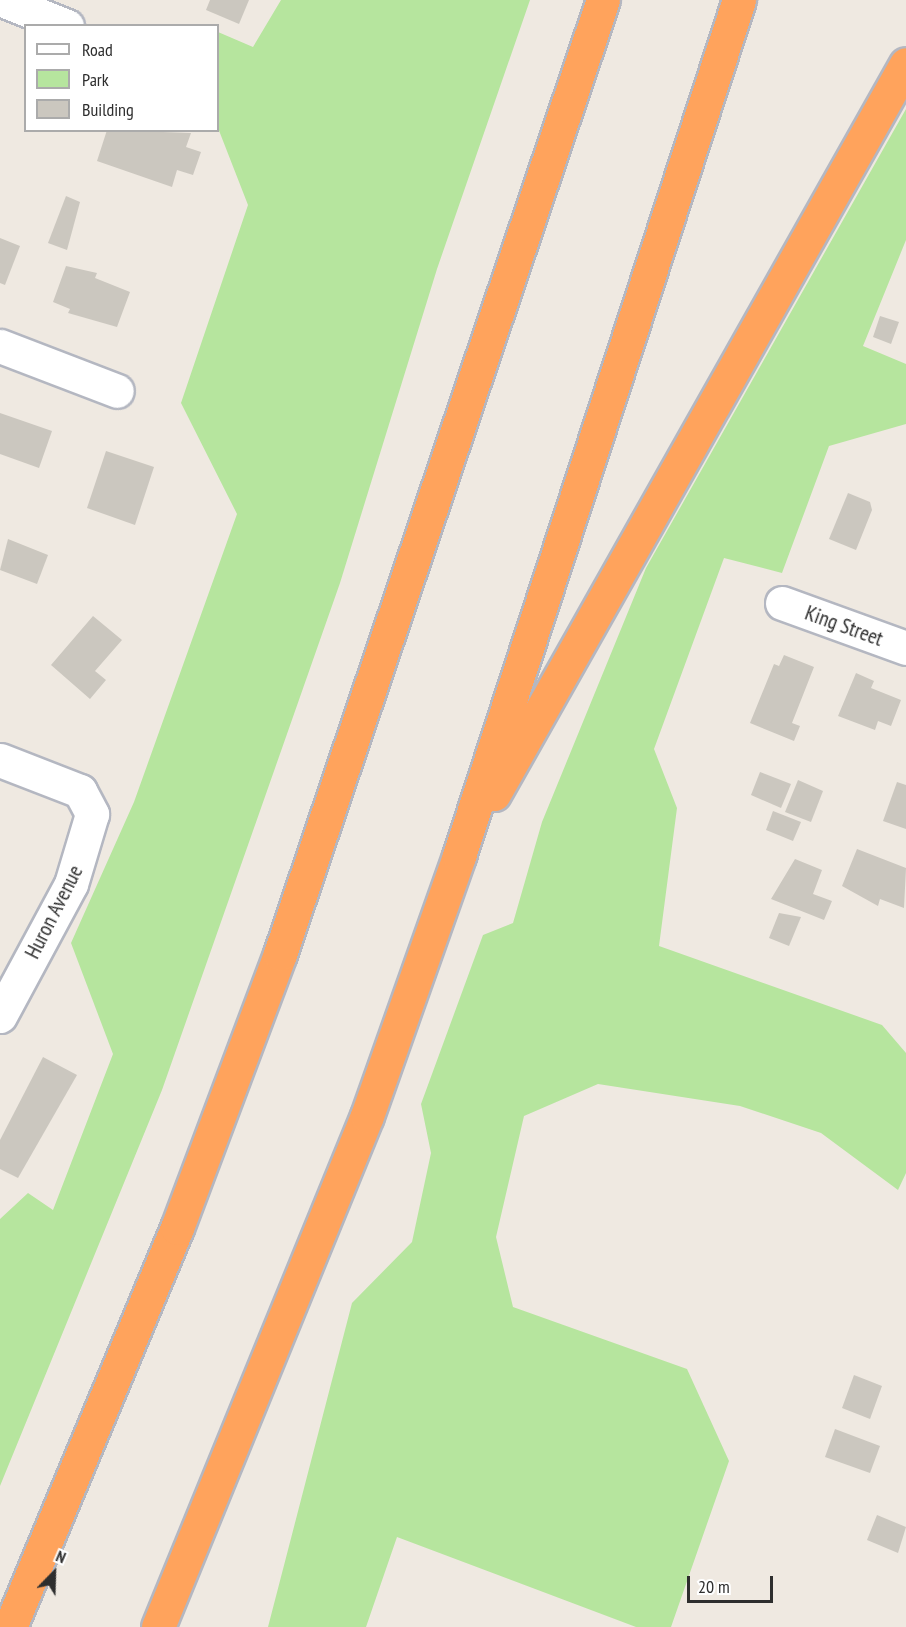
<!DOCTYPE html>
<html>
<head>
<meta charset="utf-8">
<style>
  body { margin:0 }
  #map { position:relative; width:906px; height:1627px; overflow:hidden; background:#efe9e1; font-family:"PT Sans Narrow",sans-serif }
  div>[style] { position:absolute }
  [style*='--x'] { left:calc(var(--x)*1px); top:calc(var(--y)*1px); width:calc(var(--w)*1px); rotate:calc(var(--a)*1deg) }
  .green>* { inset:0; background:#b6e59e }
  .building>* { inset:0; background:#cbc7bf }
  .roads { filter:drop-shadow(2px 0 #b4b7c1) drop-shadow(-2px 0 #b4b7c1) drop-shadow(0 2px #b4b7c1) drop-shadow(0 -2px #b4b7c1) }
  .street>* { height:33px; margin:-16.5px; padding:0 16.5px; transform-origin:16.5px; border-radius:16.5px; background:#fff }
  .highway>* { height:33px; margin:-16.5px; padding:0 16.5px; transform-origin:16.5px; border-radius:16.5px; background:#ffa35c }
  span { translate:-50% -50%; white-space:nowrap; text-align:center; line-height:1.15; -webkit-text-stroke:5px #fff; paint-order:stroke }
  .street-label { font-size:21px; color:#2e2e2e }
  .legend { position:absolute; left:24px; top:24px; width:195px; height:108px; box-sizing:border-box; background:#fff; border:2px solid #ababab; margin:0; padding:8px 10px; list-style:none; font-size:18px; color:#2e2e2e }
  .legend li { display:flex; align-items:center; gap:12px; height:30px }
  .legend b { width:30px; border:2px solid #ababab }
  .north { position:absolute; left:24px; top:1543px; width:60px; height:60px; -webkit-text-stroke:4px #fff; paint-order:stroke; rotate:23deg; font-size:16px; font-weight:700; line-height:24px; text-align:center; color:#2e2e2e }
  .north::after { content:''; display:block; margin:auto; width:21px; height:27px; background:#2e2e2e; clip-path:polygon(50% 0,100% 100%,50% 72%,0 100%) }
  .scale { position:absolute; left:687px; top:1576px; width:86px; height:27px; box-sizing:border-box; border:3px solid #2e2e2e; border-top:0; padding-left:8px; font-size:18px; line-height:21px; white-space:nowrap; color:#2e2e2e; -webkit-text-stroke:4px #fff; paint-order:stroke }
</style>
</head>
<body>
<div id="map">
  <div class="green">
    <i style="clip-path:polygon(281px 0,530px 0,437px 269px,340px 583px,162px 1090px,0 1486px,0 1219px,28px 1193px,53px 1210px,113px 1054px,71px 943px,134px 802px,237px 514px,181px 403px,248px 205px,218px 128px,218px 32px,253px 47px)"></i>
    <i style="clip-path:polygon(906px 109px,906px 240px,863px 346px,906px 364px,906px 424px,829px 446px,782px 573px,724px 558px,654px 749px,677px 808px,659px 946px,882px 1025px,906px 1053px,906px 1173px,898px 1190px,821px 1133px,740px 1106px,598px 1084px,524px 1116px,496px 1237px,513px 1307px,687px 1369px,729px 1461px,671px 1627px,636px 1627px,397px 1537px,366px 1627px,268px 1627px,352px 1303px,412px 1242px,431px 1153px,421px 1104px,483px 935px,513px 923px,542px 822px,646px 568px)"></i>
  </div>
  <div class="building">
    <i style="clip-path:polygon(210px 0,249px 0,239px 24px,206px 10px)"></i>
    <i style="clip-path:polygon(107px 130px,191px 133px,186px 147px,201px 152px,193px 175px,177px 170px,172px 187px,97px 161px)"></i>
    <i style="clip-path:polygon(66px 196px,80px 202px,67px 250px,48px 243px)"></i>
    <i style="clip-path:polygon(0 238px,20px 246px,5px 285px,0 283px)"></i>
    <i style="clip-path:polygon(66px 266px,97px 273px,95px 278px,130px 292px,117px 327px,68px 313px,70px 309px,53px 302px)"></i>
    <i style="clip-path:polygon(880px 316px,899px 322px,891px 344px,873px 337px)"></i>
    <i style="clip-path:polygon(0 413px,52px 431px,39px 468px,0 454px)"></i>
    <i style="clip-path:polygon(106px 451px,154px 467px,135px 525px,87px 508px)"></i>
    <i style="clip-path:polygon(848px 493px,870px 502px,872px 510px,856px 550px,829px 539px)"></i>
    <i style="clip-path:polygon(8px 539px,48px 555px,37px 584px,0 570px)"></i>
    <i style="clip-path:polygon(93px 616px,122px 640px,95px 671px,106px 680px,90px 699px,51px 665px)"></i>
    <i style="clip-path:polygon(784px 655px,814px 667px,792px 723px,800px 726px,794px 741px,750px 723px,774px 664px,779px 666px)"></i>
    <i style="clip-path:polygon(856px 673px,874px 681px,871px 688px,901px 700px,891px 726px,878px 721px,875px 730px,838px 716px)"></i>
    <i style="clip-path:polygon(760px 772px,791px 784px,781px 808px,751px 795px)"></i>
    <i style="clip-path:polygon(798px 780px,823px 791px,811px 822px,785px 812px)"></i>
    <i style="clip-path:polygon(897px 782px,906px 785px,906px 829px,883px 821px)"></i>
    <i style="clip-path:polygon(773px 811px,801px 822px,793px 841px,766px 830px)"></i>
    <i style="clip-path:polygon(857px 849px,906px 868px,904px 908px,880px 899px,878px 906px,842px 886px)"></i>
    <i style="clip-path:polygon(795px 859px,822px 870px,813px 894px,832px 901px,824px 920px,771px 899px)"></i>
    <i style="clip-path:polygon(779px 913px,801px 917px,789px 946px,769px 938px)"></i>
    <i style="clip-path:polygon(43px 1057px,77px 1075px,18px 1178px,0 1169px,0 1140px)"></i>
    <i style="clip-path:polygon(854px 1375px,882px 1386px,870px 1419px,842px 1408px)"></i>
    <i style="clip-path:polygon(835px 1429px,880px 1446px,870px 1473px,825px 1457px)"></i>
    <i style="clip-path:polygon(877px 1515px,906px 1527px,898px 1553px,867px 1540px)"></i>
  </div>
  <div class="roads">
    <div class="street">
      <i style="--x:2;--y:0;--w:70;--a:21.8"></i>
      <i style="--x:0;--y:346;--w:125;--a:21"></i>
      <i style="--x:782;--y:603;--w:132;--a:19.9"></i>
      <i style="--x:0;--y:760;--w:86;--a:21.2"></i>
      <i style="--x:80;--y:791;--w:26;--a:62"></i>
      <i style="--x:92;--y:814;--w:73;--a:106.7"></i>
      <i style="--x:71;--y:884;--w:150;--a:118.3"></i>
    </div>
    <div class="highway">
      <i style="--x:494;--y:794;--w:838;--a:-60.56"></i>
      <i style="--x:10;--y:1627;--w:433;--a:-67.3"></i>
      <i style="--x:177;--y:1228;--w:293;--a:-69.4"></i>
      <i style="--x:280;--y:954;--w:1007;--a:-71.3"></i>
      <i style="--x:158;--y:1627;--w:552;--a:-67.76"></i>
      <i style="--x:367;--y:1116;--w:276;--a:-70.5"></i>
      <i style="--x:459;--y:856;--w:901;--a:-71.89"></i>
    </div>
  </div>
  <div class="street-label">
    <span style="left:844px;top:626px;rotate:20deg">King Street</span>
    <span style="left:54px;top:912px;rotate:-63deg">Huron Avenue</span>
  </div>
  <ul class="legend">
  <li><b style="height:8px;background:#fff"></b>Road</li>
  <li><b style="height:16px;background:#b6e59e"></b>Park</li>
  <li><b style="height:16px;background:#cbc7bf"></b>Building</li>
  </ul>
  <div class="north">N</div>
  <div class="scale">20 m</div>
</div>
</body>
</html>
